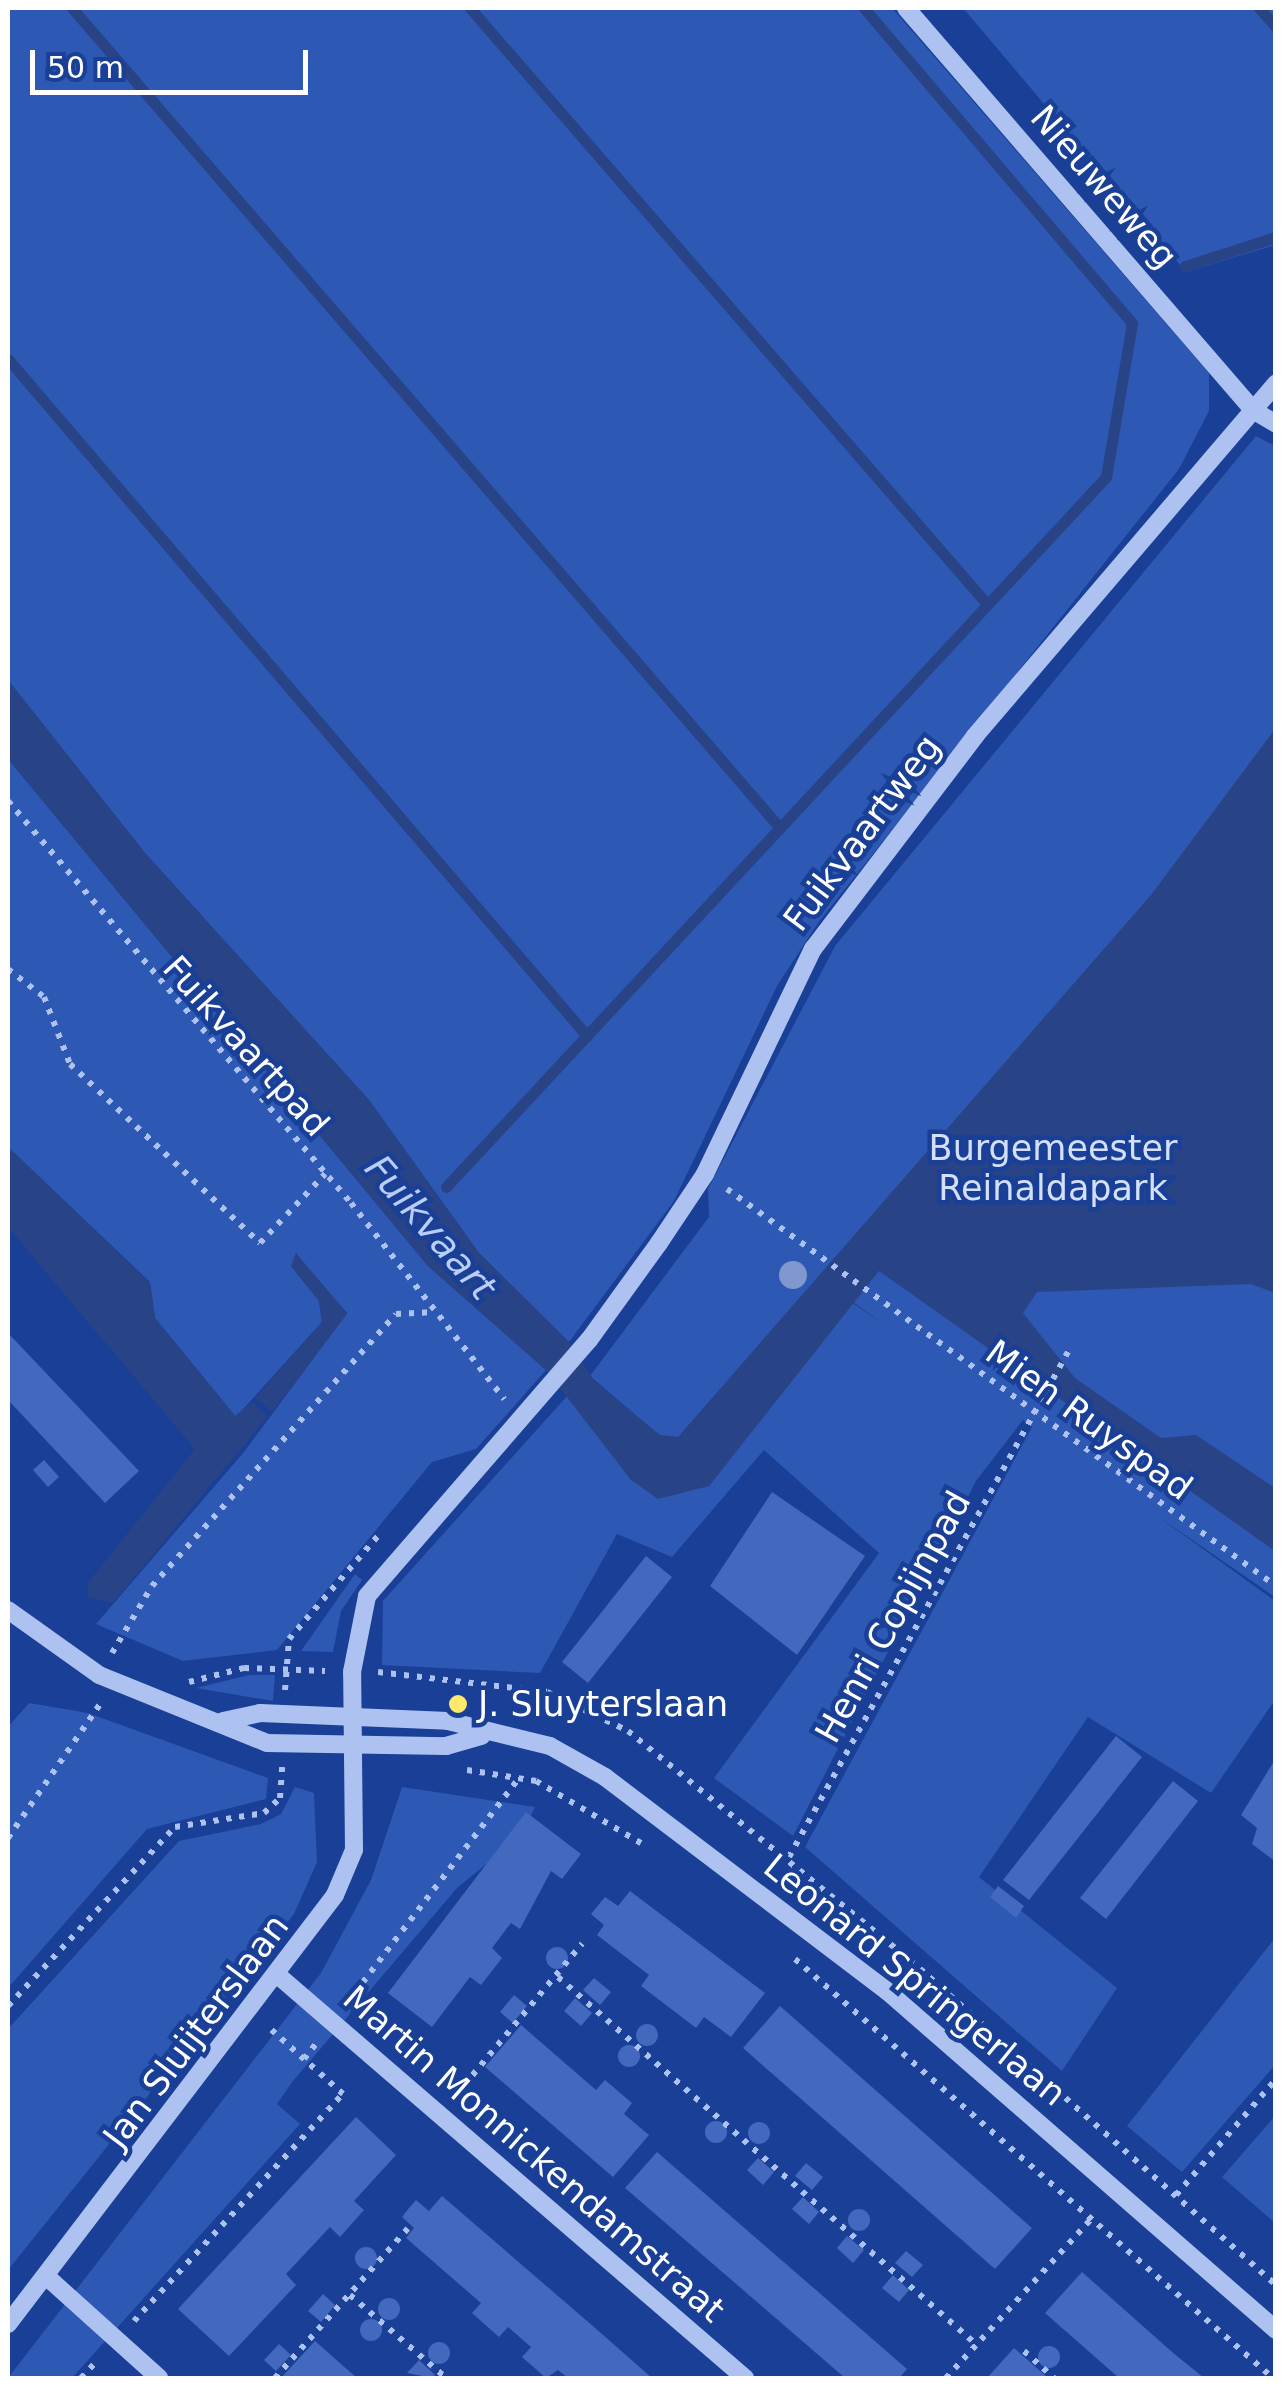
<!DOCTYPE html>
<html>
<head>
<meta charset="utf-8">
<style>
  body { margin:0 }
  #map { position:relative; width:1283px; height:2386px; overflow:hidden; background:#193f97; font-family:"DejaVu Sans",sans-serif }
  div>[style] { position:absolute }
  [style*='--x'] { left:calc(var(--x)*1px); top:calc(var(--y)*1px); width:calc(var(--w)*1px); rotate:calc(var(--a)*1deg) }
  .green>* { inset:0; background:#2d58b4 }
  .water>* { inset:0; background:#294486 }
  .stream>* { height:11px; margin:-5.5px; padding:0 5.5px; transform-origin:5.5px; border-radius:5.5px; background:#294486 }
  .building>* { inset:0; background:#4269be }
  .round { border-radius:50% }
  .path>* { height:6px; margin-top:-3px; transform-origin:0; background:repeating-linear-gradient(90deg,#adc2f0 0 5px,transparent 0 13px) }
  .minor>* { height:18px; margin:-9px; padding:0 9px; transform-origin:9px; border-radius:9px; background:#adc2f0 }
  .trees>* { width:28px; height:28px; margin:-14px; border-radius:50%; background:#8098ce }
  .dots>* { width:28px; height:28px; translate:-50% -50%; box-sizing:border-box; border:5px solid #193f97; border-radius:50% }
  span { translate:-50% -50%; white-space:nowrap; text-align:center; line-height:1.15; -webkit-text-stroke:9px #193f97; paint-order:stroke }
  .street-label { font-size:35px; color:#fff }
  .park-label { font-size:35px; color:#d4e0fb }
  .poi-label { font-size:35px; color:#fff }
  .left { translate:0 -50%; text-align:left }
  .water-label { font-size:38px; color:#b9cdf7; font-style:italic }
  .frame { position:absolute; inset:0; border:10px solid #fff; pointer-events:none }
  .scale { position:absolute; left:30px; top:50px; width:278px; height:45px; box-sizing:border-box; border:5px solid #fff; border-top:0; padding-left:12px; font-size:30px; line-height:35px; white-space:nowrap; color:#fff; -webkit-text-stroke:8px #193f97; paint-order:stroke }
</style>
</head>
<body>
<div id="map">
  <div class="green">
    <i style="clip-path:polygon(8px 8px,892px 8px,1209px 373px,1209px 411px,1179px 469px,818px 923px,777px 986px,674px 1201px,569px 1342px,479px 1253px,369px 1100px,145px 853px,8px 680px)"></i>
    <i style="clip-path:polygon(963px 8px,1275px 8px,1275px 245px,1186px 272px)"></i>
    <i style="clip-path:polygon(1256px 436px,1275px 446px,1275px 1597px,1156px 1515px,1275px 1601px,1275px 1700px,1211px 1793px,1088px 1717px,979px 1877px,1117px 1988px,1062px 2071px,805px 1847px,1032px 1427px,1023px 1420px,976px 1481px,793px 1836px,714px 1778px,879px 1553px,764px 1450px,672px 1557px,617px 1534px,540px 1673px,382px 1665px,383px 1601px,568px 1395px,631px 1480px,709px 1486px,851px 1302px,882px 1323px,821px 1279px,679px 1437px,660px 1436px,590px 1376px,709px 1217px,708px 1189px,835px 946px)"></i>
    <i style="clip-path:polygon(8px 759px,428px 1266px,546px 1370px,476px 1449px,432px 1462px,277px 1650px,183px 1661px,96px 1624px,244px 1452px,347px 1313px,296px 1254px,291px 1266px,319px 1301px,322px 1322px,236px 1417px,155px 1318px,150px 1282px,8px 1147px)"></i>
    <i style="clip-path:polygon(355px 1574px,362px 1580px,341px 1611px,333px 1652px,301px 1651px)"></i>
    <i style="clip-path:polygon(249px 1675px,275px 1675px,273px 1701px,196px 1688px)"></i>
    <i style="clip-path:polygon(29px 1703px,88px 1713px,268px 1778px,266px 1799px,147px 1829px,8px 1988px,8px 1727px)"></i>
    <i style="clip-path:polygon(295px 1787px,314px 1793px,317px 1862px,294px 1914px,8px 2270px,8px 2029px,179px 1841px,261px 1824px,281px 1814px)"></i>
    <i style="clip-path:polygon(402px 1787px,535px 1807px,522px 1835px,457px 1888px,293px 2081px,277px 2104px,300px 2124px,72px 2378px,8px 2378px,321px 1973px,371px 1880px)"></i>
    <i style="clip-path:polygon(1275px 1938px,1275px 2065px,1182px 2172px,1127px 2126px)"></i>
    <i style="clip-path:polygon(1275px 2116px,1275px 2223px,1222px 2177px)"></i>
  </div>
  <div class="water">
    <i style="clip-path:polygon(8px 680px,145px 853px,369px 1100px,479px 1253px,569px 1342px,595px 1382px,660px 1435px,678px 1437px,1151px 895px,1275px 729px,1275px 1293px,1251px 1284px,1037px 1292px,1023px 1313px,1075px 1378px,1161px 1438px,1196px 1435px,1275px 1488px,1275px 1551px,879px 1271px,709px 1486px,658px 1499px,631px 1480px,546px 1370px,428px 1266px,8px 759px)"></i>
    <i style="clip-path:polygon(8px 1147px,150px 1283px,155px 1318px,235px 1416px,252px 1402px,268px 1416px,113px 1603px,88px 1597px,88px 1583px,195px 1449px,8px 1227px)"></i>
    <i style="clip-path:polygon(296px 1253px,347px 1314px,272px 1412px,255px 1398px,322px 1322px,319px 1301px,291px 1266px)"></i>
  </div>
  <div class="stream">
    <i style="--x:72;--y:8;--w:1083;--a:49.19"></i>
    <i style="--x:470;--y:8;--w:789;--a:49.06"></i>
    <i style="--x:1259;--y:8;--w:25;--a:48"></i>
    <i style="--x:1185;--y:266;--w:96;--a:-17.7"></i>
    <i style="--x:8;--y:359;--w:891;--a:49.46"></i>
    <i style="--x:446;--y:1187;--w:969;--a:-47.09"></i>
    <i style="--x:1106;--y:477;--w:156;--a:-80.4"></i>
    <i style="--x:1132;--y:323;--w:414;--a:-130.4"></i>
  </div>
  <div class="building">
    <i style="clip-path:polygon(8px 1333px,139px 1471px,105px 1503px,8px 1400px)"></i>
    <i style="clip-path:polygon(44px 1460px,59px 1477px,48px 1487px,33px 1470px)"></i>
    <i style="clip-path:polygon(772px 1492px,865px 1556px,797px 1655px,710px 1586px)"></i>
    <i style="clip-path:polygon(646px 1556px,672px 1577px,588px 1683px,562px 1662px)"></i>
    <i style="clip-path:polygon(1116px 1736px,1142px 1757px,1029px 1900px,1003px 1880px)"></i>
    <i style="clip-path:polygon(1276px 1758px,1276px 1862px,1252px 1844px,1257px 1828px,1241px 1815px)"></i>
    <i style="clip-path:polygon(1173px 1781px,1198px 1801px,1106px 1919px,1080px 1898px)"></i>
    <i style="clip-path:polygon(526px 1812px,581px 1854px,562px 1879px,551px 1871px,520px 1929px,511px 1923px,492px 1948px,502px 1958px,481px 1985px,470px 1977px,432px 2027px,388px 1993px)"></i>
    <i style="clip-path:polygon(998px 1886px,1024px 1906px,1016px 1918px,990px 1897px)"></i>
    <i style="clip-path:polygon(630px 1891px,765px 1993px,731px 2037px,704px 2017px,696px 2028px,641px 1986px,649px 1975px,597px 1935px,604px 1925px,591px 1914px,605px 1897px,618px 1906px)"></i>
    <i class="round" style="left:546px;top:1947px;width:22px;height:22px"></i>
    <i style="clip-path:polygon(594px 1978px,611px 1992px,600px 2005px,583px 1990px)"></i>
    <i style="clip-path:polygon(514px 1995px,527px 2006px,513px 2023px,500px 2012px)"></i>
    <i style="clip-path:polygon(575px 1998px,592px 2013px,581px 2026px,564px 2011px)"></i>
    <i style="clip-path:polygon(780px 2006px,1032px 2228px,995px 2269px,743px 2048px)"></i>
    <i class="round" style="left:636px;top:2024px;width:22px;height:22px"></i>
    <i style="clip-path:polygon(521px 2025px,596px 2090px,605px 2080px,632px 2103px,624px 2114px,649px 2135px,613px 2177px,485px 2067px)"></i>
    <i class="round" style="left:618px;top:2045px;width:22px;height:22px"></i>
    <i style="clip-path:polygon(356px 2117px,396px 2155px,354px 2201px,364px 2210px,340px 2237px,330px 2227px,286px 2274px,296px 2285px,229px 2356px,178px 2309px)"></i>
    <i class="round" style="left:705px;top:2121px;width:22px;height:22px"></i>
    <i class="round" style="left:748px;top:2122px;width:22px;height:22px"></i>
    <i style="clip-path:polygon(657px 2152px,907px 2369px,899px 2378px,845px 2378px,625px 2188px)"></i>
    <i style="clip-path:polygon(758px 2158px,774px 2172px,763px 2185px,747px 2170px)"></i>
    <i style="clip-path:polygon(806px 2163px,823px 2177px,812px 2190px,795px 2176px)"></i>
    <i style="clip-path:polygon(442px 2196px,594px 2327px,652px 2378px,568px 2378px,558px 2370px,546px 2378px,522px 2357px,531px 2347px,508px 2327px,499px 2337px,472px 2313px,481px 2303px,406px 2238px,414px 2228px,402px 2217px,409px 2208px,416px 2200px,429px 2211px)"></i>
    <i style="clip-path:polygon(803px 2197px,819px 2212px,809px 2224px,792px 2209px)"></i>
    <i class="round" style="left:848px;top:2209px;width:22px;height:22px"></i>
    <i style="clip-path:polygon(847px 2236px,864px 2250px,853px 2263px,837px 2248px)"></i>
    <i class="round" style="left:355px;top:2247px;width:22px;height:22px"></i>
    <i style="clip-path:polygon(906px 2251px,923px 2265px,912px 2277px,895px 2263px)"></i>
    <i style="clip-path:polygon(1082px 2272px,1172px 2352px,1204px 2378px,1119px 2378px,1045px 2313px)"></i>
    <i style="clip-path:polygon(893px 2275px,909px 2290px,899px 2302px,882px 2288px)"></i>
    <i style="clip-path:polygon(323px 2294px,335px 2305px,321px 2322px,308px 2311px)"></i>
    <i class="round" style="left:378px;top:2298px;width:22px;height:22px"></i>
    <i class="round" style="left:360px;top:2319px;width:22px;height:22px"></i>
    <i style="clip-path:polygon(315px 2341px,341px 2364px,357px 2378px,281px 2378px)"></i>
    <i class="round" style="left:428px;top:2342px;width:22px;height:22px"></i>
    <i style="clip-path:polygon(279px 2344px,291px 2355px,276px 2371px,264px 2360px)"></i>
    <i class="round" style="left:1038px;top:2346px;width:22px;height:22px"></i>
    <i style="clip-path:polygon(1014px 2348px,1048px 2378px,987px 2378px)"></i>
    <i style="clip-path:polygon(419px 2360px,435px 2375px,432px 2378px,407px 2373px)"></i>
  </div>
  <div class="path">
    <i style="--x:8;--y:801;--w:528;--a:49.53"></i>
    <i style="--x:351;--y:1203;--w:249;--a:52"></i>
    <i style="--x:8;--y:969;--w:46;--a:37.9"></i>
    <i style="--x:44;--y:997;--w:72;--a:68.8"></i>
    <i style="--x:70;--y:1064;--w:261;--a:43.3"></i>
    <i style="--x:260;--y:1243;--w:95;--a:-46.7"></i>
    <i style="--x:727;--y:1189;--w:678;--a:35.87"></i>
    <i style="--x:112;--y:1653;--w:78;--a:-59.2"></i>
    <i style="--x:152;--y:1586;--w:365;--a:-48.1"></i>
    <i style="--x:396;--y:1314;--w:34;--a:-3"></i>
    <i style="--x:378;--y:1672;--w:170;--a:6.7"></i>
    <i style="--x:547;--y:1692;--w:90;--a:25.7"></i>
    <i style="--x:628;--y:1731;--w:363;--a:39.1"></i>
    <i style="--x:910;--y:1960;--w:489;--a:41.6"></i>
    <i style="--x:189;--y:1682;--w:57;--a:-14.3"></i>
    <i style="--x:244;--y:1668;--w:81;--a:2.1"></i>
    <i style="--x:285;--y:1690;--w:51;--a:-85.5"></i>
    <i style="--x:289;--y:1639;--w:136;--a:-49.2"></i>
    <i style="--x:467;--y:1770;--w:70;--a:9.1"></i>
    <i style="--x:536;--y:1781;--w:122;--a:30.6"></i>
    <i style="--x:8;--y:1838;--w:166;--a:-55.5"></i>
    <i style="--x:789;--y:1857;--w:579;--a:-61.09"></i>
    <i style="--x:795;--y:1959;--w:636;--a:41.24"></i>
    <i style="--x:558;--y:1977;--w:558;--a:41.29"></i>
    <i style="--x:347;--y:2003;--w:283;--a:-52.6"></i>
    <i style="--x:8;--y:2006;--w:245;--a:-47"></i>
    <i style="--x:175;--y:1827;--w:90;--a:-8.9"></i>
    <i style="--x:264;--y:1813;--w:22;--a:-43"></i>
    <i style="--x:280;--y:1798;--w:31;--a:-86"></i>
    <i style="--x:304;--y:2059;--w:24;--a:-52"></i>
    <i style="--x:456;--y:2095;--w:197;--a:-50.2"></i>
    <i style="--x:1176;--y:2195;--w:153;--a:-49.2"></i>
    <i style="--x:350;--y:2295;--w:127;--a:40.8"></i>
    <i style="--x:134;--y:2321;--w:309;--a:-47.4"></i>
    <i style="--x:343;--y:2094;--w:103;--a:-138.1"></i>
    <i style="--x:1024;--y:2351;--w:40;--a:42"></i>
    <i style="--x:81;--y:2378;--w:25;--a:-47"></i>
    <i style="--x:275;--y:2378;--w:200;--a:-48.4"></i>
    <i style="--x:946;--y:2378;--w:215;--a:-47.6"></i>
  </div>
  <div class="minor">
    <i style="--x:906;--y:8;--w:531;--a:49.2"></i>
    <i style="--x:1253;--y:410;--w:27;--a:31"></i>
    <i style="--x:8;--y:1610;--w:112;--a:35.5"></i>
    <i style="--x:99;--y:1675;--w:181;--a:22"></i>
    <i style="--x:267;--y:1743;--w:179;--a:1"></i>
    <i style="--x:446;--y:1746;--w:37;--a:-16"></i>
    <i style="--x:223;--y:1721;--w:38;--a:-12"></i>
    <i style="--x:260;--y:1713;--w:188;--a:2.4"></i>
    <i style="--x:448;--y:1721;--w:105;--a:13.8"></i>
    <i style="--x:550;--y:1746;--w:63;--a:29.4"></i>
    <i style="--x:605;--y:1777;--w:354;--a:37.2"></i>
    <i style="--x:887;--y:1991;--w:516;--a:41.07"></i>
    <i style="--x:281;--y:1978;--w:613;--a:40.76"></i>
    <i style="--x:47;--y:2277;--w:151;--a:42"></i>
    <i style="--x:8;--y:2324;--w:539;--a:-52.68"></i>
    <i style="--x:335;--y:1895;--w:49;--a:-67.1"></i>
    <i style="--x:354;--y:1850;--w:178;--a:-90.6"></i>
    <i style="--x:352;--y:1672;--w:77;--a:-78.8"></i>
    <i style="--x:367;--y:1596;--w:339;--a:-49.1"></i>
    <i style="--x:589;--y:1340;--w:120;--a:-54.2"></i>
    <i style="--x:659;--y:1243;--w:83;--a:-56.3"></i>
    <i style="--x:705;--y:1174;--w:250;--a:-64.4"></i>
    <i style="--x:813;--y:949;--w:268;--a:-52.7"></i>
    <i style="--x:975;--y:736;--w:464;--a:-49.5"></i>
  </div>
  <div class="trees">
    <i style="left:793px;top:1275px"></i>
  </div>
  <div class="dots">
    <i style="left:458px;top:1704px;background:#ffe96c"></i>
  </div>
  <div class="street-label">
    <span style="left:1104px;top:187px;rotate:49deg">Nieuweweg</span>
    <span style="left:862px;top:833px;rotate:-53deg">Fuikvaartweg</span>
    <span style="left:246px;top:1046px;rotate:48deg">Fuikvaartpad</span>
    <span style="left:1089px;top:1420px;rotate:36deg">Mien Ruyspad</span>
    <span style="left:893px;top:1617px;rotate:-61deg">Henri Copijnpad</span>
    <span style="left:915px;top:1980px;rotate:39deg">Leonard Springerlaan</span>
    <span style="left:196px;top:2031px;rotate:-53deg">Jan Sluijterslaan</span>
    <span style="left:534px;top:2154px;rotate:41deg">Martin Monnickendamstraat</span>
  </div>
  <div class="park-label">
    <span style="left:1053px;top:1168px">Burgemeester<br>Reinaldapark</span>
  </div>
  <div class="poi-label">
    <span class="left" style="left:478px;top:1704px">J. Sluyterslaan</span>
  </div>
  <div class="water-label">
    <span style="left:430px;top:1228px;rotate:49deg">Fuikvaart</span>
  </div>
  <div class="frame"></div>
  <div class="scale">50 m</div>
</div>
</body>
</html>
